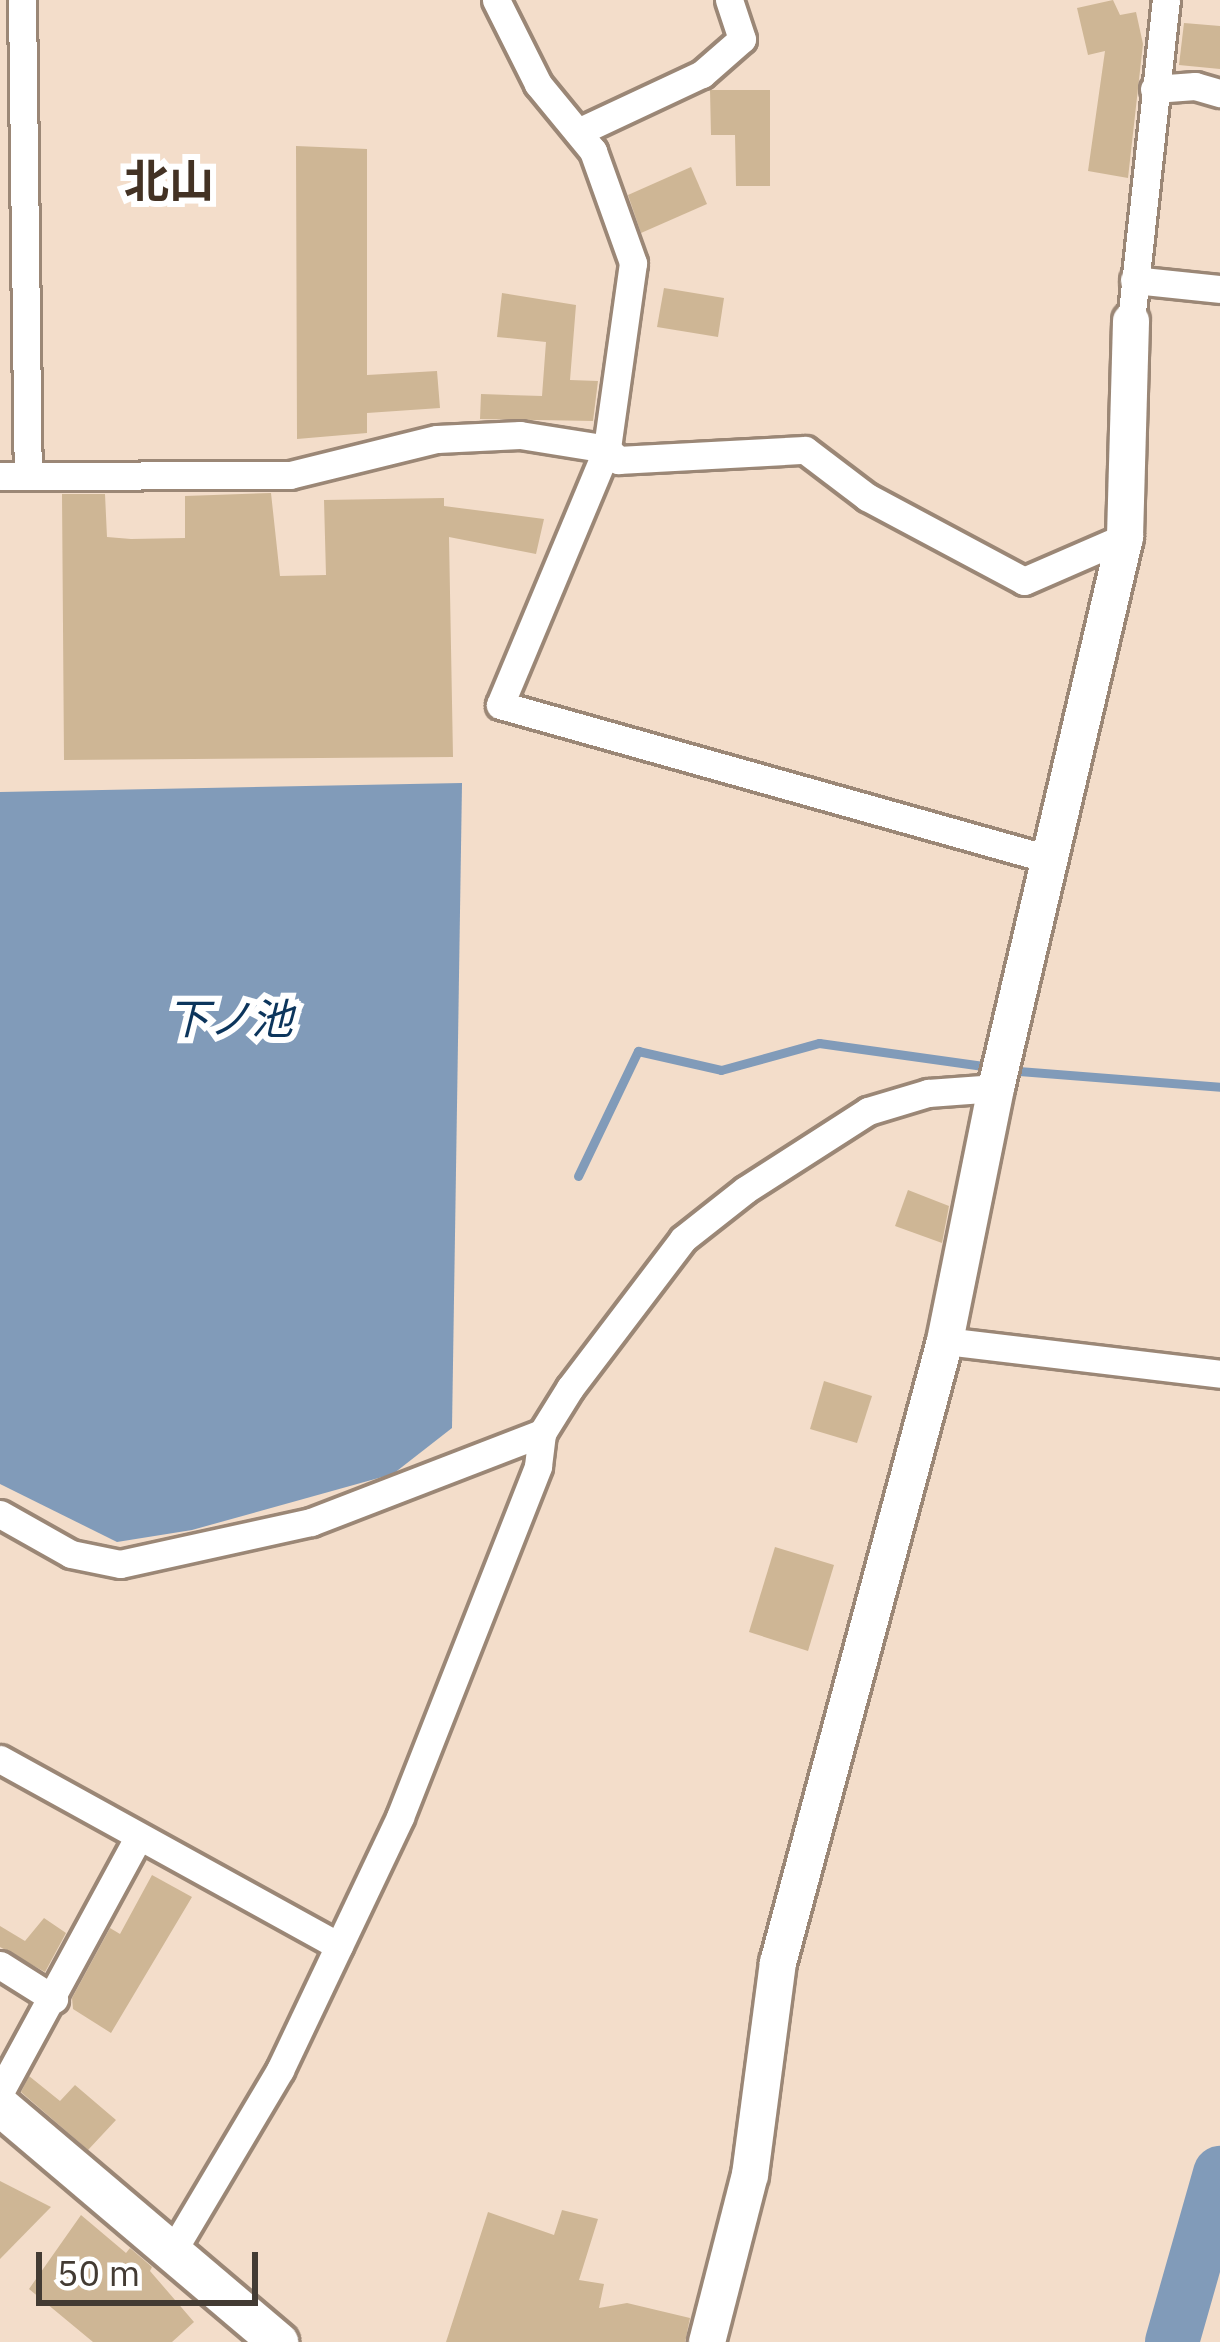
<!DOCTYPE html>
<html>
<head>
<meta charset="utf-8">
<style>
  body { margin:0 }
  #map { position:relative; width:1220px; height:2342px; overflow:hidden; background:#f3ddca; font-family:"IBM Plex Sans","Noto Sans JP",sans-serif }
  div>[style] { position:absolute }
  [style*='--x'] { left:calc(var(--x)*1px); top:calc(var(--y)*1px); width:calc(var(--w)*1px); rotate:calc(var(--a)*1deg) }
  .water>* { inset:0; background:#819bb9 }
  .stream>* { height:9px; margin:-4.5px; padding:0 4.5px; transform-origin:4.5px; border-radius:4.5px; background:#819bb9 }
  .river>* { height:54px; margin:-27px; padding:0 27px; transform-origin:27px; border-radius:27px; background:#819bb9 }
  .building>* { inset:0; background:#ceb695 }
  .roads { filter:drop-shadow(3px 0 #9b8776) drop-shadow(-3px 0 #9b8776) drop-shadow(0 3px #9b8776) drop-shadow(0 -3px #9b8776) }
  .minor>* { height:27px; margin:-13.5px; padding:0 13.5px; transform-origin:13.5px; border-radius:13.5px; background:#fff }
  .tertiary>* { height:36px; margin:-18px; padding:0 18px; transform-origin:18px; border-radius:18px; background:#fff }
  .secondary>* { height:39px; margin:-19.5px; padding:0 19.5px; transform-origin:19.5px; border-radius:19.5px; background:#fff }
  span { translate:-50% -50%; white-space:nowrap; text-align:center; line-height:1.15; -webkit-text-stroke:12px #fff; paint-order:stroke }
  .water-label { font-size:42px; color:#0c355c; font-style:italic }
  .quarter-label { font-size:45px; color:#433224; font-weight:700 }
  .scale { position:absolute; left:36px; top:2252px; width:222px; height:54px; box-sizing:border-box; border:6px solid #433b33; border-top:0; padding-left:15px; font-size:36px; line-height:42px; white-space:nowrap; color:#433b33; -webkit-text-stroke:9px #fff; paint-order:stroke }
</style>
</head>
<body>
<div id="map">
  <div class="water">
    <i style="clip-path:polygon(462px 783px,452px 1428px,393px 1474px,192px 1530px,117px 1542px,0 1484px,0 792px)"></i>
  </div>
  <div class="stream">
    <i style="--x:1006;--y:1070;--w:215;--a:4.5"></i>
    <i style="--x:578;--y:1176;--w:139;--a:-64.4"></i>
    <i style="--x:638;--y:1051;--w:85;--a:12.9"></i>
    <i style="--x:721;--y:1070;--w:102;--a:-15.4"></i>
    <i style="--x:819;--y:1043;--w:173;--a:8"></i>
  </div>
  <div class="river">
    <i style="--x:1172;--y:2342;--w:176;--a:-74.1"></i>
  </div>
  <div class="building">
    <i style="clip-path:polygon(1113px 0,1120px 15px,1136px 12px,1143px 44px,1128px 178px,1088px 171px,1105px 51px,1088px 55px,1077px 8px)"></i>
    <i style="clip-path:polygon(1184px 23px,1220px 26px,1220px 69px,1179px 65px)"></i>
    <i style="clip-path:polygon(710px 90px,770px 90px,770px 186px,736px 186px,735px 135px,711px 135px)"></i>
    <i style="clip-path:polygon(296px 146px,367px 149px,367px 375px,437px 371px,440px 408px,367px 413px,367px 433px,297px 439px)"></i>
    <i style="clip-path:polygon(691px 167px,707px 204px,641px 233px,628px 195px)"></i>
    <i style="clip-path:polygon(664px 288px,724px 298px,718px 337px,657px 327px)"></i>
    <i style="clip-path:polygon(502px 293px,576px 305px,570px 380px,598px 381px,593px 421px,480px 419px,481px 394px,542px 396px,546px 342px,497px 337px)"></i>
    <i style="clip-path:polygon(271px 493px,280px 576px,326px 575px,324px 500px,444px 498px,444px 506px,544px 519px,536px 554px,449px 537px,453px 757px,64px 760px,62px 494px,105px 494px,107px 537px,131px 539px,185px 538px,185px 496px)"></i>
    <i style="clip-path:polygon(908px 1190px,949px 1206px,942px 1243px,895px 1226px)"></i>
    <i style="clip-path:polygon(824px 1381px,872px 1396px,857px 1443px,810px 1429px)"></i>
    <i style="clip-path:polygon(775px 1547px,834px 1565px,808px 1651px,749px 1632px)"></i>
    <i style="clip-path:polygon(152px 1875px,192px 1897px,111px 2033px,73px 2009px,72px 1998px,110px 1928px,120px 1934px)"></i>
    <i style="clip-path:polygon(44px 1918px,66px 1933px,45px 1972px,0 1947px,0 1926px,25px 1941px)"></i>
    <i style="clip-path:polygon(29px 2076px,60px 2101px,75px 2085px,116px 2120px,88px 2150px,21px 2092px)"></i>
    <i style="clip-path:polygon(0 2181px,51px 2207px,0 2259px)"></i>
    <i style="clip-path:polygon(562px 2210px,598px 2219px,579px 2280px,604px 2284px,599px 2308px,627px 2303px,690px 2318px,685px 2342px,446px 2342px,488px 2212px,554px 2235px)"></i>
    <i style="clip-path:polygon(81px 2215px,126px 2253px,130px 2248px,152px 2267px,150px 2271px,194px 2322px,172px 2342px,93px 2342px,29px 2289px)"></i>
  </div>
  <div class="roads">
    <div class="minor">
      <i style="--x:22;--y:0;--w:476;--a:89.3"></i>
      <i style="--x:496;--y:0;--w:94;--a:63.4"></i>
      <i style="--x:538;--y:84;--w:87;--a:50.6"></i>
      <i style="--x:593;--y:151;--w:119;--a:70.3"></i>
      <i style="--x:633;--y:263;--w:188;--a:98"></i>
      <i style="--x:607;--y:449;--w:277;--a:112.7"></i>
      <i style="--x:500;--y:705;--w:573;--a:15.68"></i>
      <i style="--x:1154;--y:89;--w:41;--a:-4.2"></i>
      <i style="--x:1195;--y:86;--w:26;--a:16"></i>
      <i style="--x:578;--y:132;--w:137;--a:-25.1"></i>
      <i style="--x:702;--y:74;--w:53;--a:-41.2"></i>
      <i style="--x:742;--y:39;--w:41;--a:-108.4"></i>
      <i style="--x:1134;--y:280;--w:86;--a:6"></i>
      <i style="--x:1131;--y:321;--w:323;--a:-83.8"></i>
      <i style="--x:0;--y:476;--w:290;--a:-0.2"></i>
      <i style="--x:290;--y:475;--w:151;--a:-13.8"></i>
      <i style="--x:437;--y:439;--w:83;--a:-2.8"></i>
      <i style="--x:520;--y:435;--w:88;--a:9.1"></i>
      <i style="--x:607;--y:449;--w:16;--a:45"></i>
      <i style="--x:618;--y:460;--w:187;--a:-3.1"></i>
      <i style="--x:805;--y:450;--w:78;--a:37.2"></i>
      <i style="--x:867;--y:497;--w:178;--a:28.1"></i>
      <i style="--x:1024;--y:581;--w:110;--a:-23.5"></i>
      <i style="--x:945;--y:1341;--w:277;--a:6.8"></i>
      <i style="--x:0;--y:1514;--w:81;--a:29.4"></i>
      <i style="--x:71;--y:1554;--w:50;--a:11.5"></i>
      <i style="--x:120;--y:1564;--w:196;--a:-12.4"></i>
      <i style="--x:311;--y:1522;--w:248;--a:-21.1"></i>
      <i style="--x:0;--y:1759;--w:387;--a:28.9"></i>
      <i style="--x:0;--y:1965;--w:64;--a:32.2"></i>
      <i style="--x:0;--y:2092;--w:287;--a:-61.5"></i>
      <i style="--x:172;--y:2252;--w:212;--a:-59.3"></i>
      <i style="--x:280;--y:2070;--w:280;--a:-64.6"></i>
      <i style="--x:400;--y:1817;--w:377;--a:-68.5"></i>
      <i style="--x:538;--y:1466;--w:33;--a:-83"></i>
      <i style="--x:542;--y:1433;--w:53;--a:-58.1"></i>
      <i style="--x:570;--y:1388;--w:187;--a:-52.8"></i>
      <i style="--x:683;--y:1239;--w:79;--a:-38.3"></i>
      <i style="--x:745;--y:1190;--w:146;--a:-32.7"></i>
      <i style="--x:868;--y:1111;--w:63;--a:-16.7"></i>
      <i style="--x:928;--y:1093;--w:68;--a:-4.2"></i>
    </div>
    <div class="tertiary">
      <i style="--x:707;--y:2342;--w:172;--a:-75.6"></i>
      <i style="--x:750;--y:2175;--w:214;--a:-82.5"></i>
      <i style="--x:778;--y:1963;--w:644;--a:-74.97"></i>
      <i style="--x:945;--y:1341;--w:258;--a:-78.6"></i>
      <i style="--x:996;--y:1088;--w:566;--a:-76.82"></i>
      <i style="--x:1125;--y:537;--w:216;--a:-88.4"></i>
    </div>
    <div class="secondary">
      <i style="--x:0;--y:2106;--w:365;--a:40.3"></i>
    </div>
  </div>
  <div class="water-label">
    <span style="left:230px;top:1019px">下ノ池</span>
  </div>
  <div class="quarter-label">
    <span style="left:169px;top:181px">北山</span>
  </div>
  <div class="scale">50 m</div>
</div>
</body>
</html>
